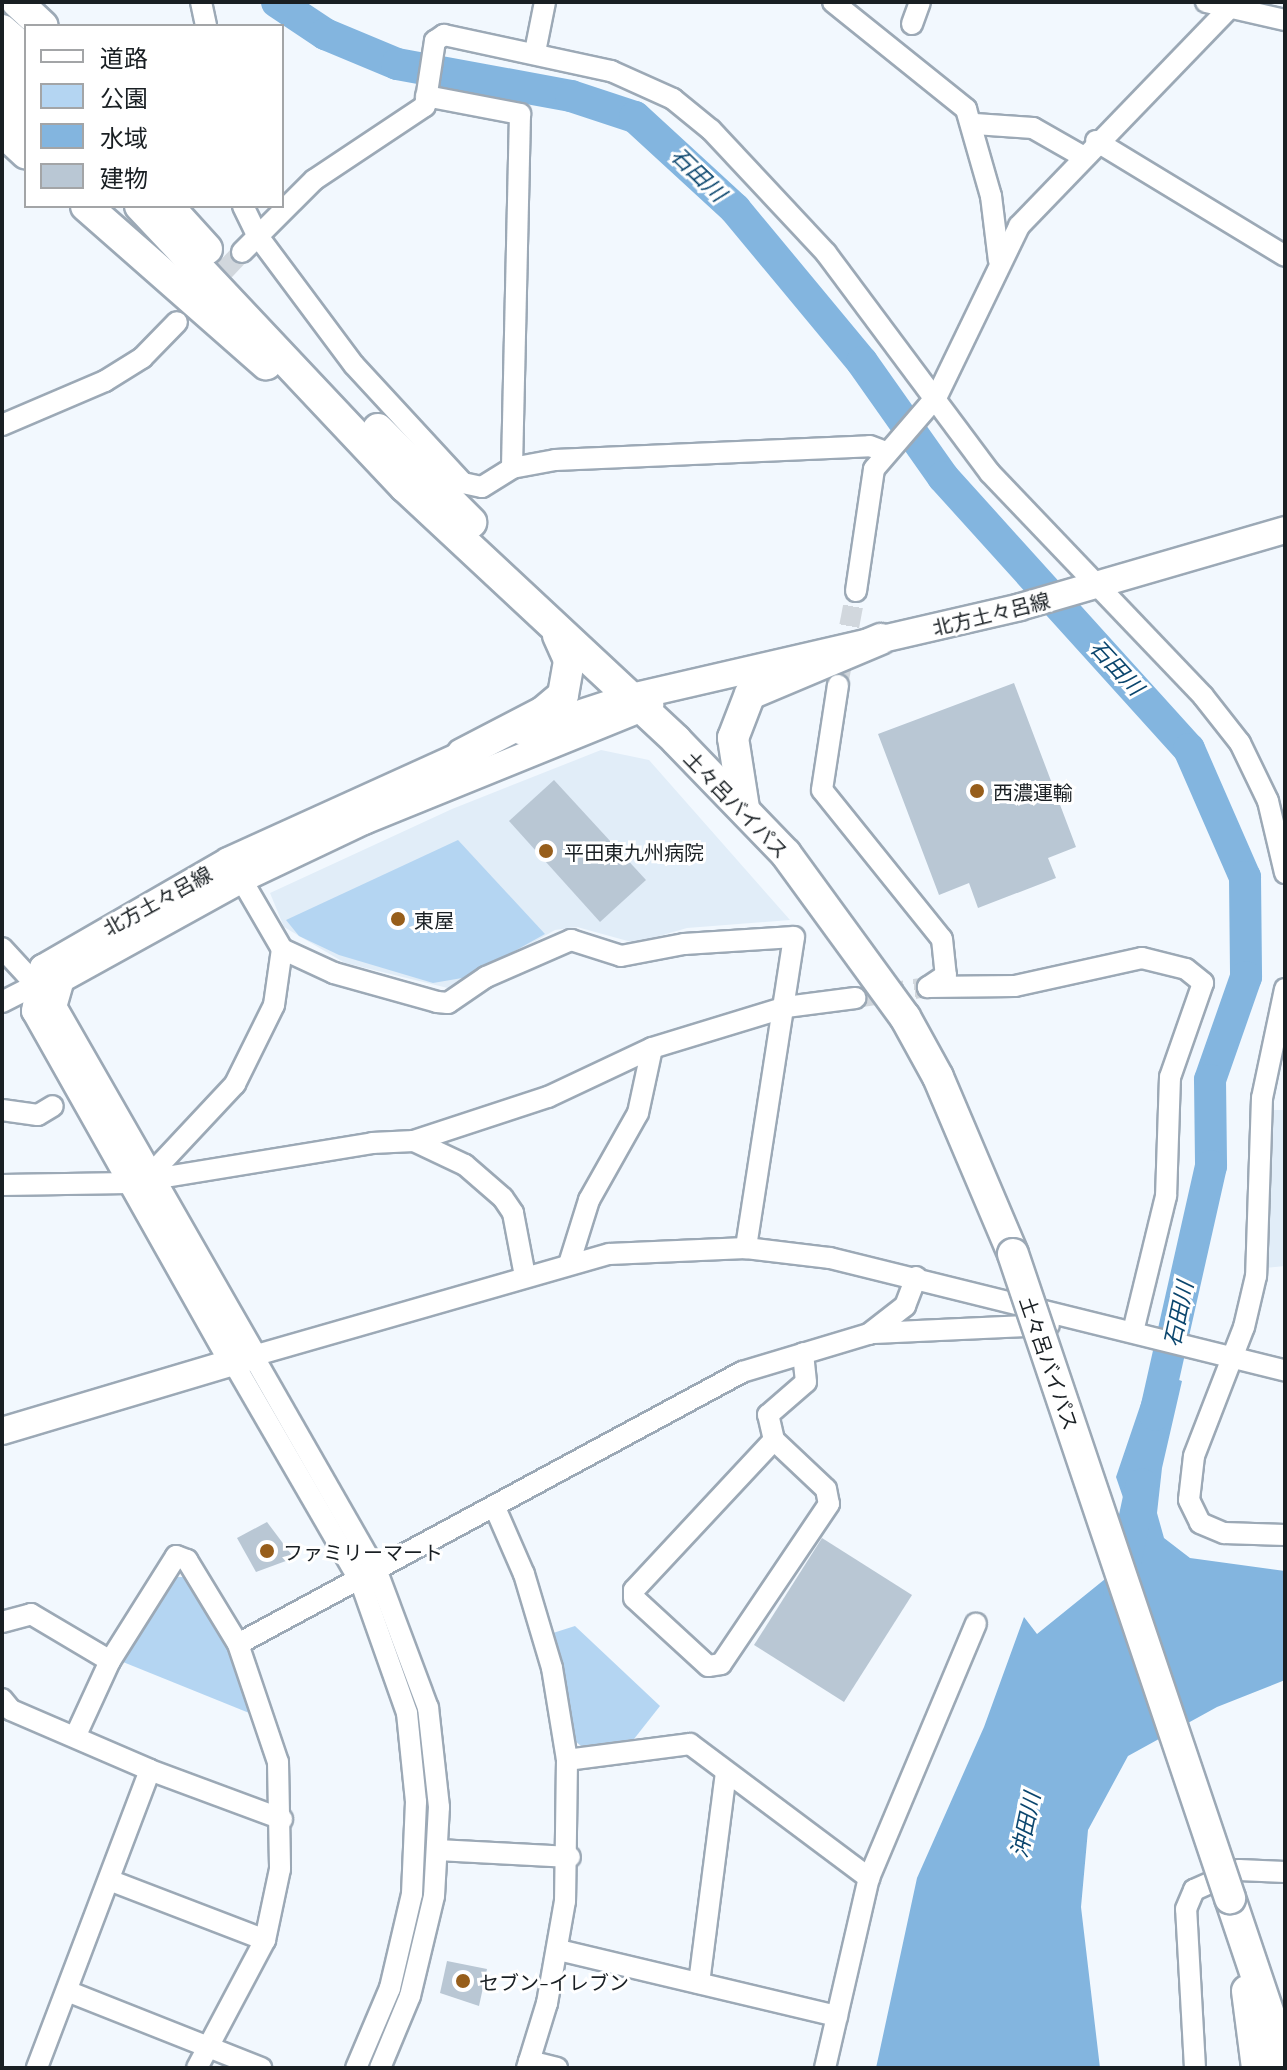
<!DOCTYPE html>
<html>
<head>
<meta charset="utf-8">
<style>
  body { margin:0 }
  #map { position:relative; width:1287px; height:2070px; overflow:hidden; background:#f2f8fe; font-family:"Playfair Display","Noto Sans JP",serif }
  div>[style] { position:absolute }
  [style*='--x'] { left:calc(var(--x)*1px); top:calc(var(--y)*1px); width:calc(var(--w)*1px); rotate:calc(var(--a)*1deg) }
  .built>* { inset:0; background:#e1edf8 }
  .green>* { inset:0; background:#b4d5f2 }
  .water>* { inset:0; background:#83b5df }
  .river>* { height:32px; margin:-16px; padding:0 16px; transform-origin:16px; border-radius:16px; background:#83b5df }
  .building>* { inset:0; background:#b9c7d4 }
  .minor-tunnel>* { height:20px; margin-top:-10px; transform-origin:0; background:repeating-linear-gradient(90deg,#d1d7dd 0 20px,transparent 0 30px) }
  .roads { filter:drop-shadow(2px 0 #9ca9b6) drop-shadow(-2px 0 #9ca9b6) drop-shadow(0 2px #9ca9b6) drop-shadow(0 -2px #9ca9b6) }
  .minor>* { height:20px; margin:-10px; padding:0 10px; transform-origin:10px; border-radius:10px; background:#fff }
  .major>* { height:26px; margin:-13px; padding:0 13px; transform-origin:13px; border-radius:13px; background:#fff }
  .highway>* { height:30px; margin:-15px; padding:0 15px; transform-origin:15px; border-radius:15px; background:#fff }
  .bridges { filter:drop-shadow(2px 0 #9ca9b6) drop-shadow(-2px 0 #9ca9b6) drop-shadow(0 2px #9ca9b6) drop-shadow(0 -2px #9ca9b6) }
  .highway-bridge>* { height:30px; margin:-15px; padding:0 15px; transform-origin:15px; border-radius:15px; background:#fff }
  .dots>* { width:22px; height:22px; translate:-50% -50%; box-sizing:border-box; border:4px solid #fff; border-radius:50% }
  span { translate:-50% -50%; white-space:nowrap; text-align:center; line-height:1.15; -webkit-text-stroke:6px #fff; paint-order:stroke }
  .street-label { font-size:20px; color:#191f23 }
  .poi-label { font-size:20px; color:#191f23 }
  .left { translate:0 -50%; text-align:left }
  .water-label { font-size:22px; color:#0b466e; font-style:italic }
  .frame { position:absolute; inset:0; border:4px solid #191f23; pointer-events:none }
  .legend { position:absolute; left:24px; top:24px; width:260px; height:184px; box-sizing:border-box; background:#fff; border:2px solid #a3a5a7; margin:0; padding:10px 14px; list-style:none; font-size:24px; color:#191f23 }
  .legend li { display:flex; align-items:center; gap:16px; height:40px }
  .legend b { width:40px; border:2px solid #a3a5a7 }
</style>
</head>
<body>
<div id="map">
  <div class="built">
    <i style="clip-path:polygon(601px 750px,649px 760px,790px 920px,687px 928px,635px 943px,577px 927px,555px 930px,452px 989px,345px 963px,284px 927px,270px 893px,452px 809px)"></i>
    <i style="clip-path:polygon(1271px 1110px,1285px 1110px,1285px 1266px,1266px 1268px)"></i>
  </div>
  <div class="green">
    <i style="clip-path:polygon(458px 840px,545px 934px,468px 977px,433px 983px,339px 955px,299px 936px,286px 920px)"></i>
    <i style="clip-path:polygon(175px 1577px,193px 1577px,259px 1717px,123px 1662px)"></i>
    <i style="clip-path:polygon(575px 1626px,660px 1706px,634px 1739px,581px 1746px,574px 1740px,553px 1633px)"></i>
  </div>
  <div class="water">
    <i style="clip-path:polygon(1152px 1371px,1182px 1381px,1162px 1468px,1157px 1513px,1164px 1538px,1190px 1558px,1285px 1571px,1285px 1680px,1217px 1707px,1128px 1756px,1088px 1830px,1081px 1907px,1100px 2068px,876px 2068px,917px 1878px,984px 1727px,1024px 1617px,1037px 1634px,1141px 1550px,1116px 1477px)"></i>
  </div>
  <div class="river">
    <i style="--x:277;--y:2;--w:58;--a:33.7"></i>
    <i style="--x:325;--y:34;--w:78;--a:22.6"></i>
    <i style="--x:397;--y:64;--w:177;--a:10.4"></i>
    <i style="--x:571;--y:96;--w:67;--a:18.2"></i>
    <i style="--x:635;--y:117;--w:136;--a:42.6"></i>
    <i style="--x:735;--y:209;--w:199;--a:50.3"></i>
    <i style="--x:862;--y:362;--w:141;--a:54.8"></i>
    <i style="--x:943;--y:477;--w:367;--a:47.9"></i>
    <i style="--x:1189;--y:749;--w:140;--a:66.4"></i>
    <i style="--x:1245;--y:877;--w:100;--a:89.4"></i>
    <i style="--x:1246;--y:977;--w:109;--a:109.3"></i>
    <i style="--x:1210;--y:1080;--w:86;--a:89.3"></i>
    <i style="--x:1211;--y:1166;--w:255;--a:102.7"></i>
    <i style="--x:1119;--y:1591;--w:109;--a:-77.9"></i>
  </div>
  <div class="building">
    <i style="clip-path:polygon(1014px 683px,1076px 847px,1048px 858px,1056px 878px,978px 908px,969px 883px,939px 895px,878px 734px)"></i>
    <i style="clip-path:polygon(554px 780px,646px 880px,600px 922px,509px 821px)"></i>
    <i style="clip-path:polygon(267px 1522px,294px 1558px,256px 1572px,237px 1538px)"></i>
    <i style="clip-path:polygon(822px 1538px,912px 1595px,844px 1702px,754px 1645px)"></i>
    <i style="clip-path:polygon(447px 1961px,487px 1969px,479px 2006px,440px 1993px)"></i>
  </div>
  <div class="minor-tunnel">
    <i style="--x:204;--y:292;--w:55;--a:-46.5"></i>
    <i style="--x:838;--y:685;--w:96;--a:-79.2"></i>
    <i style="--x:855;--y:998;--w:74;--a:-8.6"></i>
  </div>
  <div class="roads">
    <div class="minor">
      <i style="--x:201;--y:2;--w:25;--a:78"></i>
      <i style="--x:833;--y:2;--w:171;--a:38.8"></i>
      <i style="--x:966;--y:109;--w:91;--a:74"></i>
      <i style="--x:991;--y:196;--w:65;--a:83"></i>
      <i style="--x:1206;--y:2;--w:81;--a:12.8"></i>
      <i style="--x:912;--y:24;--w:23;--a:-70"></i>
      <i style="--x:535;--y:52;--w:51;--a:-78.7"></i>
      <i style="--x:426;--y:96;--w:96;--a:10.8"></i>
      <i style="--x:520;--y:114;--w:354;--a:91.3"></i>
      <i style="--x:975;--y:124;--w:58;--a:3.9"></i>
      <i style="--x:1033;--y:128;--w:56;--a:29.7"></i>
      <i style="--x:1096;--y:141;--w:221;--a:31.3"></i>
      <i style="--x:243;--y:206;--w:32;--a:64"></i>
      <i style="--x:257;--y:235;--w:162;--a:53.3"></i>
      <i style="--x:354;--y:365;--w:161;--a:47.3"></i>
      <i style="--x:463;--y:483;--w:19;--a:12"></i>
      <i style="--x:482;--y:487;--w:36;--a:-32"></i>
      <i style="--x:512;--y:468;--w:44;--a:-10.5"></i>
      <i style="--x:555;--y:460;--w:315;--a:-2.5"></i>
      <i style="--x:870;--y:446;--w:17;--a:21"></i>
      <i style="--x:242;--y:252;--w:102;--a:-45"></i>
      <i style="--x:314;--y:180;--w:133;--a:-33.7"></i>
      <i style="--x:425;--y:106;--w:66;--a:-81.3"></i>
      <i style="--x:435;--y:41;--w:11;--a:-34"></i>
      <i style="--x:444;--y:35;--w:171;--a:12.2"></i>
      <i style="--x:611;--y:71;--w:68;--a:24.3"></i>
      <i style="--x:673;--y:99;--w:49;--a:39.2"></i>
      <i style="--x:711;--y:130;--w:168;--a:46.9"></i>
      <i style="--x:826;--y:253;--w:274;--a:53.3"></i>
      <i style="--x:990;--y:473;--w:308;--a:46.3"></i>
      <i style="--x:1203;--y:696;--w:60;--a:51.8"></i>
      <i style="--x:1240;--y:743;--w:64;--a:64.2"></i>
      <i style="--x:1268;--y:801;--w:74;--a:76.7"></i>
      <i style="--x:2;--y:425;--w:112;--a:-23.1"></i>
      <i style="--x:105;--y:381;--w:44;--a:-31.9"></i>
      <i style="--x:142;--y:358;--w:50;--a:-45.8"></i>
      <i style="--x:856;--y:591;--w:123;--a:-81.6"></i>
      <i style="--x:874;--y:469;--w:96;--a:-49.2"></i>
      <i style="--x:937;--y:396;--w:189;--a:-64.2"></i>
      <i style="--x:1019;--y:226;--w:311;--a:-46"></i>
      <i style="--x:838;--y:685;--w:106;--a:98.7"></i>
      <i style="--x:822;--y:790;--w:191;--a:51.2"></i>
      <i style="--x:942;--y:939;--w:36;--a:84"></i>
      <i style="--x:946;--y:975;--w:22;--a:146"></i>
      <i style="--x:236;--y:870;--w:91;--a:59.8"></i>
      <i style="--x:282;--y:949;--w:57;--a:24.8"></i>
      <i style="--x:334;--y:973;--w:107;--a:15.7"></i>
      <i style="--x:437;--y:1002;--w:11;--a:5"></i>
      <i style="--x:448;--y:1003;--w:46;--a:-34.4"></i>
      <i style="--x:486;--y:977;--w:93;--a:-23.5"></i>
      <i style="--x:571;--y:940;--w:52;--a:17.7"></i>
      <i style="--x:621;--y:956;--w:64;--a:-10.8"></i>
      <i style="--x:684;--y:944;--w:110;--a:-3.6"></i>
      <i style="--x:794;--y:937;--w:315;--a:98.8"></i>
      <i style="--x:2;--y:948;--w:50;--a:47.4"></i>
      <i style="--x:36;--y:985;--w:14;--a:21"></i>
      <i style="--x:928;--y:987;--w:87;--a:-0.7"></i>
      <i style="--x:1015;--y:986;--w:130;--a:-12.4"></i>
      <i style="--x:1142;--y:958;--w:45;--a:14"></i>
      <i style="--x:1186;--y:969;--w:22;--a:39"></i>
      <i style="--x:1203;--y:983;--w:100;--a:109.3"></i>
      <i style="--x:1170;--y:1077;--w:119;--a:91.9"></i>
      <i style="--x:1166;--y:1196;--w:139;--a:103.7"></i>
      <i style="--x:1285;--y:989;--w:111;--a:101.9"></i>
      <i style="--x:1262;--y:1098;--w:178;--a:91.9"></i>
      <i style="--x:1256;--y:1276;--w:52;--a:103.2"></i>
      <i style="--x:1244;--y:1327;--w:138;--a:111.2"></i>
      <i style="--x:1194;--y:1456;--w:44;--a:96.5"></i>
      <i style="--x:1189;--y:1500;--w:25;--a:64"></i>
      <i style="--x:1200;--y:1523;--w:26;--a:23"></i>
      <i style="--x:1224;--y:1533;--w:61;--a:1.9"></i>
      <i style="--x:2;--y:1002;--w:38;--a:-27"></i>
      <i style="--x:2;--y:1110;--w:36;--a:8"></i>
      <i style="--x:38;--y:1115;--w:17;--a:-31"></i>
      <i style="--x:414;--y:1141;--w:56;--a:25.2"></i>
      <i style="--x:465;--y:1165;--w:50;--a:41"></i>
      <i style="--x:503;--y:1198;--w:18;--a:56"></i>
      <i style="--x:513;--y:1213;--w:64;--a:79.2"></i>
      <i style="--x:149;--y:1176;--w:126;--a:-46.9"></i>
      <i style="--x:235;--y:1084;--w:88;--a:-63.7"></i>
      <i style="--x:274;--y:1005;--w:57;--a:-81.9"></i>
      <i style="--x:2;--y:1185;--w:127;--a:-0.9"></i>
      <i style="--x:129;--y:1183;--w:246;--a:-9.3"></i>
      <i style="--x:372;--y:1143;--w:42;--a:-2.7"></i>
      <i style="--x:414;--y:1141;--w:141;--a:-18.2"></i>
      <i style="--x:548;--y:1097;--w:115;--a:-25.2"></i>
      <i style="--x:652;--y:1048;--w:140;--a:-17"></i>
      <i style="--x:786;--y:1007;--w:70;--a:-7.4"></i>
      <i style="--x:569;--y:1264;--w:67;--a:-72.6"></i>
      <i style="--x:589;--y:1200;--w:100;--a:-60.6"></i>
      <i style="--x:638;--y:1113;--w:66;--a:-77.8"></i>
      <i style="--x:873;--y:1333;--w:176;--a:-2.6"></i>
      <i style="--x:233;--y:1362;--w:255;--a:59.9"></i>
      <i style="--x:361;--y:1583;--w:138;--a:70.5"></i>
      <i style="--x:407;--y:1713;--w:89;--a:84.2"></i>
      <i style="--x:416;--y:1802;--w:92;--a:92.5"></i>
      <i style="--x:412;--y:1894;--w:97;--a:103.2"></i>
      <i style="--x:390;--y:1988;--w:87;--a:113"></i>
      <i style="--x:774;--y:1440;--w:71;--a:43.3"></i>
      <i style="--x:826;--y:1489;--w:15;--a:79"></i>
      <i style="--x:829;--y:1504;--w:193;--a:124"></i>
      <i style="--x:721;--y:1664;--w:13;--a:171"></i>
      <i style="--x:708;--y:1666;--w:100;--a:-137.4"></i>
      <i style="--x:634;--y:1598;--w:8;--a:-90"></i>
      <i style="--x:634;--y:1590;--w:205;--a:-47"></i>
      <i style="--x:774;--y:1440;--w:26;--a:-103"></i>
      <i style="--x:768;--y:1415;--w:50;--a:-41"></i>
      <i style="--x:806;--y:1382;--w:29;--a:-96"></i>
      <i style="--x:496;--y:1510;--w:70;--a:66.4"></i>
      <i style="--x:524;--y:1574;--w:98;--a:73.4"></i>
      <i style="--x:552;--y:1668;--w:93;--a:80.7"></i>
      <i style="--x:567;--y:1760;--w:141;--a:90.8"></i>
      <i style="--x:565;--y:1901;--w:104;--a:100"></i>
      <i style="--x:547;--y:2003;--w:68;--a:107.1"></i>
      <i style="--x:2;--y:1622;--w:30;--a:-15"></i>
      <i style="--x:31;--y:1614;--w:92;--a:30.7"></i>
      <i style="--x:110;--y:1661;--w:124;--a:-57.8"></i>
      <i style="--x:176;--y:1556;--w:12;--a:20"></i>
      <i style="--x:187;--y:1560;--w:98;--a:58.7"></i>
      <i style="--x:238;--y:1644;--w:125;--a:71.3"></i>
      <i style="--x:278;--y:1762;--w:107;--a:88.9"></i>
      <i style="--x:280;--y:1869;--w:73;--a:101.9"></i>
      <i style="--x:265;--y:1940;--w:145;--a:118"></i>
      <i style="--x:238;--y:1644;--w:573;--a:-28.35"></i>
      <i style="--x:742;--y:1372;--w:133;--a:-16.7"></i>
      <i style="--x:869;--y:1334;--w:46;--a:-37.9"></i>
      <i style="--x:905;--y:1306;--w:31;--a:-69"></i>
      <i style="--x:2;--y:1699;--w:14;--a:51"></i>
      <i style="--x:11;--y:1710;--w:151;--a:23.3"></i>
      <i style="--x:150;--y:1770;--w:319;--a:110.8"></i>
      <i style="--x:75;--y:1737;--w:84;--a:-65.3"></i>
      <i style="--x:567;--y:1760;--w:124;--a:-7.4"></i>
      <i style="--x:690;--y:1744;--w:224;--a:36.8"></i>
      <i style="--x:150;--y:1770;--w:141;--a:20.4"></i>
      <i style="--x:438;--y:1850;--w:132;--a:3"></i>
      <i style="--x:109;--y:1880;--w:167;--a:21"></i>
      <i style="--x:559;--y:1950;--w:286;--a:13.4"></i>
      <i style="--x:699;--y:1983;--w:212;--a:-82.7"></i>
      <i style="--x:67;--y:1991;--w:209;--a:21.6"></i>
      <i style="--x:529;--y:2061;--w:29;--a:14"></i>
      <i style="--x:380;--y:2068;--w:78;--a:-67.4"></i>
      <i style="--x:410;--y:1996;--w:103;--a:-76.5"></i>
      <i style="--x:434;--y:1896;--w:89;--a:-86.8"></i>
      <i style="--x:439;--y:1807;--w:100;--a:-96.3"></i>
      <i style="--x:428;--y:1708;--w:143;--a:-110.5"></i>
      <i style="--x:378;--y:1574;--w:251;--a:-119.8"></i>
      <i style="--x:253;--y:1356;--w:370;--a:-16"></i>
      <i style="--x:609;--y:1254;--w:137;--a:-2.5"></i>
      <i style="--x:746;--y:1248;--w:85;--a:6.8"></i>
      <i style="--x:830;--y:1258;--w:469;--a:13.9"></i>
      <i style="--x:825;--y:2068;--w:195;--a:-77"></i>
      <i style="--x:869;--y:1878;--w:276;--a:-67.2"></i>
      <i style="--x:1195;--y:2068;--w:159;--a:-93.2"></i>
      <i style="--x:1186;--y:1909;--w:21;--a:-67"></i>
      <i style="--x:1194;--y:1890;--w:49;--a:-24"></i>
      <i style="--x:1239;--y:1870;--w:46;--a:2.5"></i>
    </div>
    <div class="major">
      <i style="--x:523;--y:732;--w:109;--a:-18.1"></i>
      <i style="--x:627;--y:698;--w:403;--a:-13"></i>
      <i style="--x:1020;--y:607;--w:276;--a:-16.2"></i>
      <i style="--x:233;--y:1362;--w:403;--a:-119.4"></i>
      <i style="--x:35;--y:1011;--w:44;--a:-79.5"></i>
      <i style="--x:43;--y:968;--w:214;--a:-30"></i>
      <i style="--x:228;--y:861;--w:276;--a:-24.4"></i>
      <i style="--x:2;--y:1431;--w:262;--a:-16.6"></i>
      <i style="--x:253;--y:1356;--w:402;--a:-119.8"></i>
      <i style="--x:53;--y:1007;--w:29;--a:-74"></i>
      <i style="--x:61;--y:979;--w:209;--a:-28.9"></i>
      <i style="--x:244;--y:878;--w:133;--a:-25.4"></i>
      <i style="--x:364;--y:821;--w:309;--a:-22.1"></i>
    </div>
    <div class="highway">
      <i style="--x:17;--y:2;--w:35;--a:43"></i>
      <i style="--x:2;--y:30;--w:32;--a:41"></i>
      <i style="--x:2;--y:61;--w:33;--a:43"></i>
      <i style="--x:2;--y:96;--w:33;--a:43"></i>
      <i style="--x:2;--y:131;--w:33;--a:43"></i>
      <i style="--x:86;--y:206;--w:240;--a:41.3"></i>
      <i style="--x:140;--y:206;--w:386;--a:46.7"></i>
      <i style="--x:405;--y:487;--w:371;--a:43"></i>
      <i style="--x:676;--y:740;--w:158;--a:46"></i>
      <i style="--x:786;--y:854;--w:202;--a:53.9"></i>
      <i style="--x:905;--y:1017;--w:68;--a:61.2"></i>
      <i style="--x:938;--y:1077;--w:192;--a:67"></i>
      <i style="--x:168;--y:206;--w:58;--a:47.8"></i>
      <i style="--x:378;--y:429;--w:132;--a:45"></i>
      <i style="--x:462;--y:754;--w:91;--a:-27.4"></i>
      <i style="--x:543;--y:712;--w:26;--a:-40"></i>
      <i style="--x:563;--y:695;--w:36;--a:-80"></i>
      <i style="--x:569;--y:660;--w:27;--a:-114"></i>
      <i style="--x:744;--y:808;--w:71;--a:-98.9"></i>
      <i style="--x:733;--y:738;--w:47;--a:-68.9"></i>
      <i style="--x:750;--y:694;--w:142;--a:-22.8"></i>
      <i style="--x:1230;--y:1898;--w:172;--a:71.4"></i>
      <i style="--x:1247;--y:1991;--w:78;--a:82.6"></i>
    </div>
  </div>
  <div class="bridges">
    <div class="highway-bridge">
      <i style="--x:1013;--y:1254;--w:680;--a:71.38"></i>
    </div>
  </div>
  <div class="dots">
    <i style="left:977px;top:791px;background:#975e1b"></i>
    <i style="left:546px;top:851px;background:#975e1b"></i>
    <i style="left:398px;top:919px;background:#975e1b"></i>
    <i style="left:267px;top:1551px;background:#975e1b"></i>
    <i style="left:463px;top:1981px;background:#975e1b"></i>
  </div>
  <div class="street-label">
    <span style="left:991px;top:613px;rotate:-14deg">北方土々呂線</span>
    <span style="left:737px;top:804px;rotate:46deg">土々呂バイパス</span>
    <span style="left:157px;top:900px;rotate:-29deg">北方土々呂線</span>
    <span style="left:1050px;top:1363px;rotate:71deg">土々呂バイパス</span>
  </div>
  <div class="poi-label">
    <span class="left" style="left:993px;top:791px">西濃運輸</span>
    <span class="left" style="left:564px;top:851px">平田東九州病院</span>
    <span class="left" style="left:414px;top:919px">東屋</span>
    <span class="left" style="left:283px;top:1551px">ファミリーマート</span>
    <span class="left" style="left:479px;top:1981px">セブン-イレブン</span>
  </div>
  <div class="water-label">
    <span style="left:699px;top:174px;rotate:44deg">石田川</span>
    <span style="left:1117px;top:667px;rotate:47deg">石田川</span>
    <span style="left:1178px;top:1314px;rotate:-78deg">石田川</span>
    <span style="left:1025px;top:1825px;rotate:-78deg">沖田川</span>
  </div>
  <div class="frame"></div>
  <ul class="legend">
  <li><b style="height:10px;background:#fff"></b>道路</li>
  <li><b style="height:22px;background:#b4d5f2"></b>公園</li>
  <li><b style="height:22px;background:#83b5df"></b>水域</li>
  <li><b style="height:22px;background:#b9c7d4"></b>建物</li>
  </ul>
</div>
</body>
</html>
